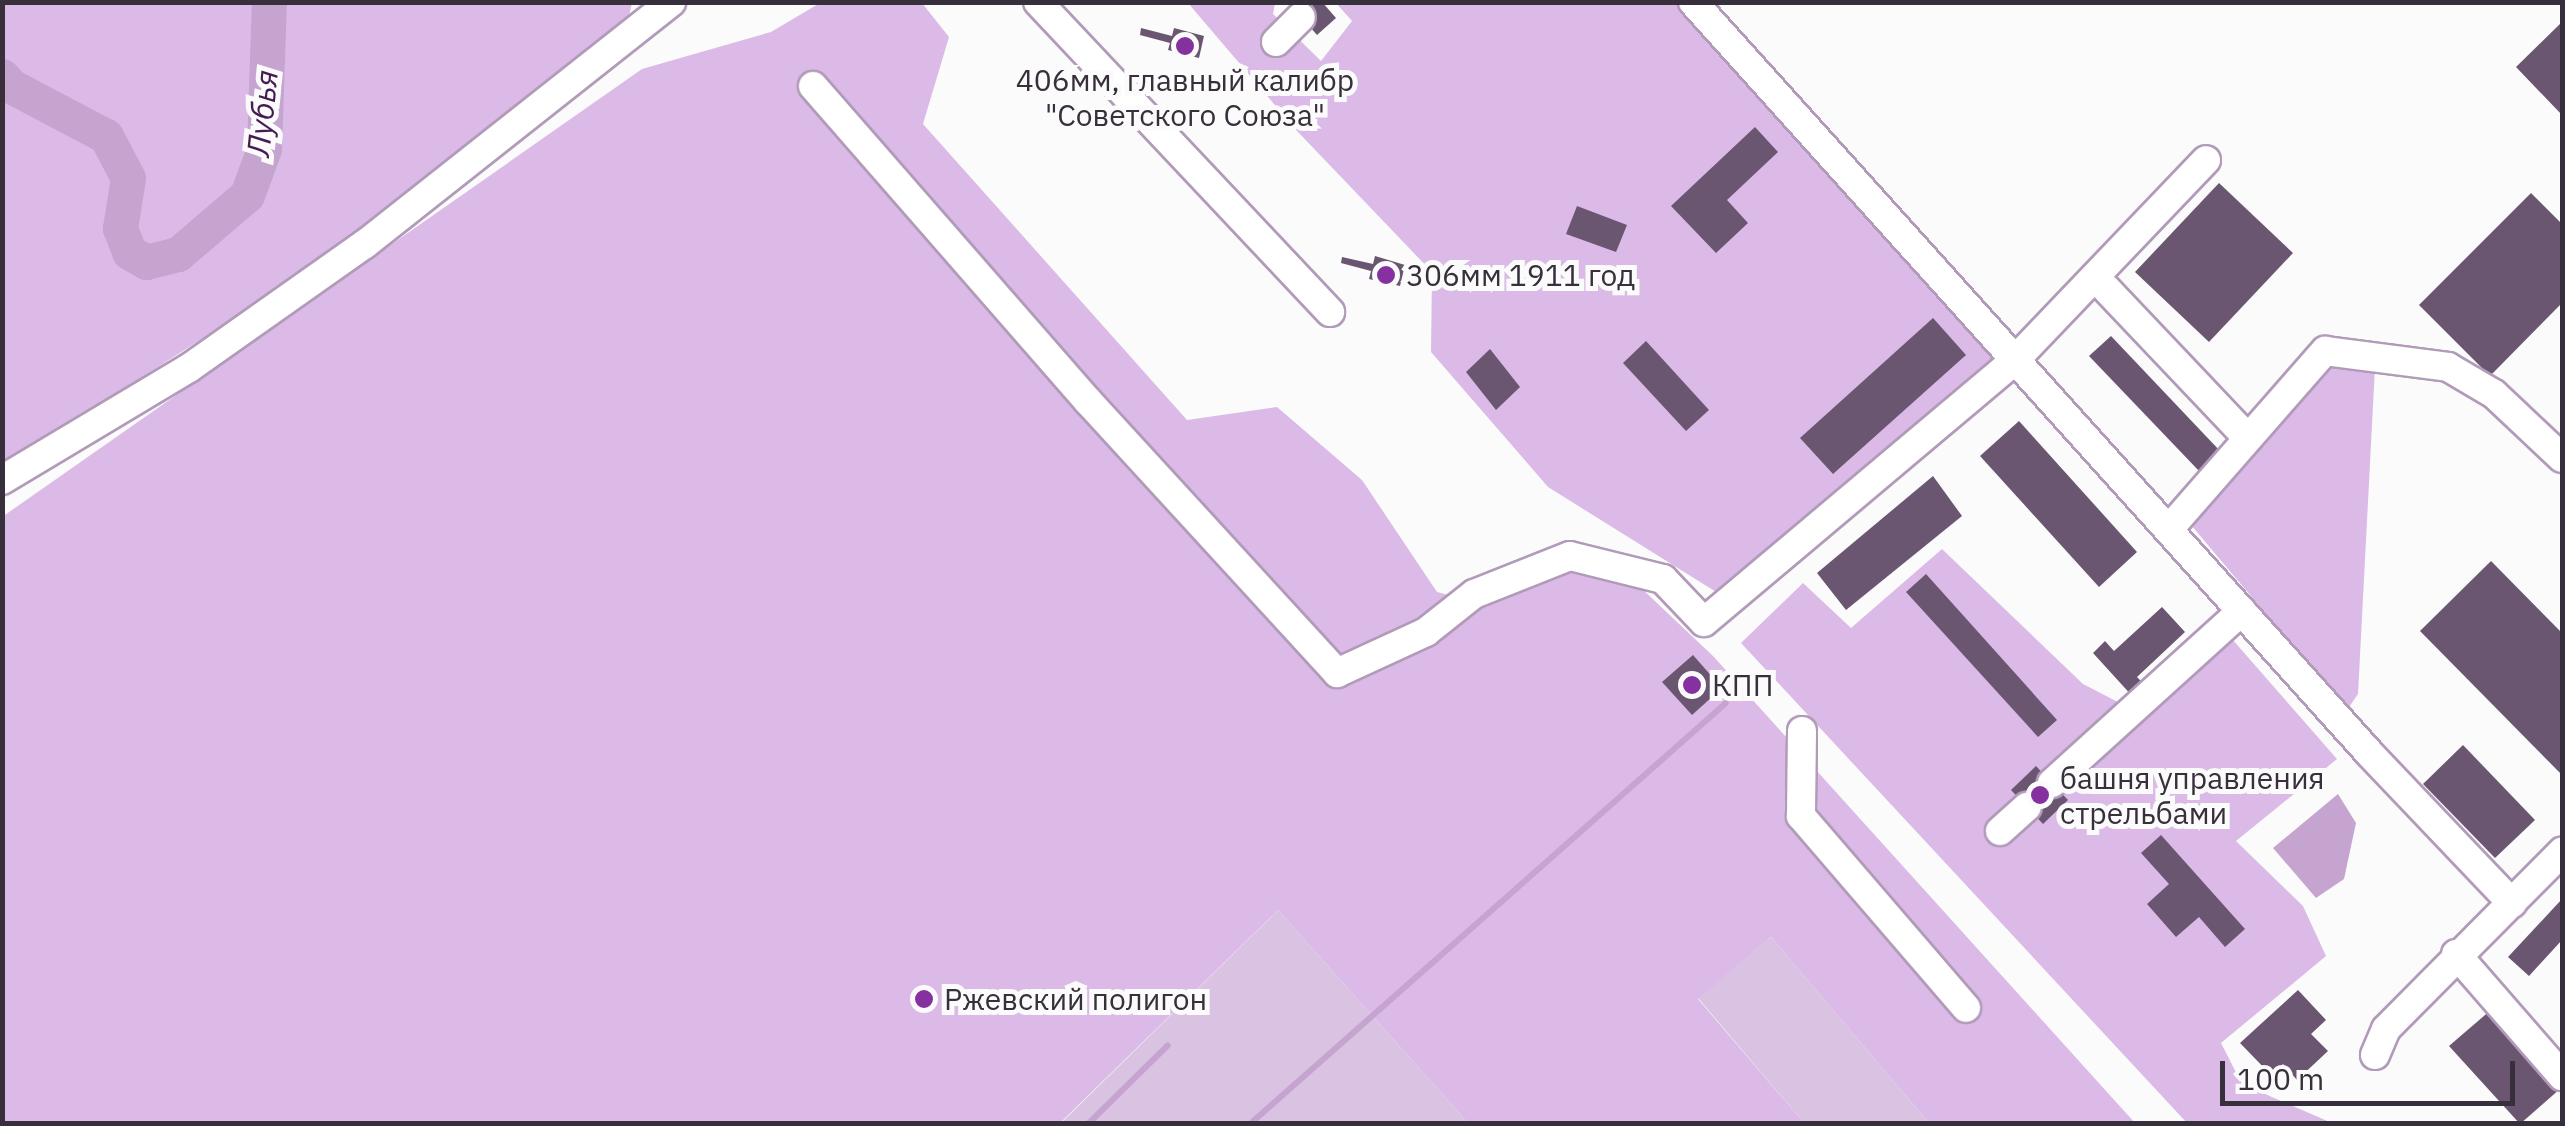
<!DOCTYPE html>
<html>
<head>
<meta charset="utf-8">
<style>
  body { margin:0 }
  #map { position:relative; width:2565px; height:1126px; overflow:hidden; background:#fbfbfb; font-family:"IBM Plex Sans",sans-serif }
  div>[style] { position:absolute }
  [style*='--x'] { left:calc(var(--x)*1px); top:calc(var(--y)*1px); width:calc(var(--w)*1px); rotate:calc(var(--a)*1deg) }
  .green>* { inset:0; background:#dac2e3 }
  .forest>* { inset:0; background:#dbbae7 }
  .water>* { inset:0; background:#c5a4d0 }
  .stream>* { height:6px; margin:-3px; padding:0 3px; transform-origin:3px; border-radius:3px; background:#c5a4d0 }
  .river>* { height:35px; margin:-17.5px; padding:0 17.5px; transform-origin:17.5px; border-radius:17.5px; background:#c5a4d0 }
  .building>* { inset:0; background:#6a5671 }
  .roads { filter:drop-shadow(2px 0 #b19bb9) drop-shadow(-2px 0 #b19bb9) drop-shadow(0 2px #b19bb9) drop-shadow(0 -2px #b19bb9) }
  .minor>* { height:28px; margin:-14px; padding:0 14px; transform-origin:14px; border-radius:14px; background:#fff }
  .dots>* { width:28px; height:28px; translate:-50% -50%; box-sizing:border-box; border:5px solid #fbfbfb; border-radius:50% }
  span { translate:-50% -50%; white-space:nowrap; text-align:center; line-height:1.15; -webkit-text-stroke:10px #fbfbfb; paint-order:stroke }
  .poi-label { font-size:30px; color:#382f3c }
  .left { translate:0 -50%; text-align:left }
  .water-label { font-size:32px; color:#441c52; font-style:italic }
  .frame { position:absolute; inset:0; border:5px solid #382f3c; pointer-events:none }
  .scale { position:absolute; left:2220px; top:1061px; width:295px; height:45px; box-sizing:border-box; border:5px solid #382f3c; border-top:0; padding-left:12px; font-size:30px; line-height:35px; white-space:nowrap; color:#382f3c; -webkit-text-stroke:8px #fbfbfb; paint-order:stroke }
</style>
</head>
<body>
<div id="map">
  <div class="green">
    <i style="clip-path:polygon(1278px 910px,1468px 1123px,1060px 1124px)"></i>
    <i style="clip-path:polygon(1771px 937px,1929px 1123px,1804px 1123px,1698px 998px)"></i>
  </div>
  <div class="forest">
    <i style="clip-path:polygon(3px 3px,632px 3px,627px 25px,367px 232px,3px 467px)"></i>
    <i style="clip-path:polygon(820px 3px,922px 3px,949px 37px,923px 124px,1187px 420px,1277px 407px,1362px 480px,1437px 592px,1482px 604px,1564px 568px,1639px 586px,1713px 656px,2135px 1123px,1929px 1123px,1771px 937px,1698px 999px,1804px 1123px,1468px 1123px,1278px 910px,1060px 1123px,3px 1123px,2px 517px,642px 69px,771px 32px)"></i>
    <i style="clip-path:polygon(1188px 3px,1275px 3px,1273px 14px,1321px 61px,1352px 21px,1336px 3px,1686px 3px,2006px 359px,1721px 595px,1548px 487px,1431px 352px,1432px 272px,1298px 132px)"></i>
    <i style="clip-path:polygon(2324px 366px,2375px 367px,2358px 694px,2347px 710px,2191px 525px)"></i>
    <i style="clip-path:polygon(1942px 549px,2083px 684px,2147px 717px,2232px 639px,2337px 759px,2236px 841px,2303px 906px,2326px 956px,2221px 1043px,2242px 1084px,2332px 1123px,2187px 1123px,1741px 643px,1803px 583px,1851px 628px)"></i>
  </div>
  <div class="water">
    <i style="clip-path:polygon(2338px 794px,2356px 823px,2344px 879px,2316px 898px,2273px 848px)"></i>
  </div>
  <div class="stream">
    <i style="--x:1088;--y:1124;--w:112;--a:-44.6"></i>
    <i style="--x:1250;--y:1124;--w:635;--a:-41.49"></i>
  </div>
  <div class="river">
    <i style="--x:2;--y:76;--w:13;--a:48"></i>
    <i style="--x:11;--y:86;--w:107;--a:27.8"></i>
    <i style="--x:106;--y:136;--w:47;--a:62.4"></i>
    <i style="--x:128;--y:178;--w:51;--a:99.1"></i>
    <i style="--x:120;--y:228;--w:26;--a:69"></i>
    <i style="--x:129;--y:252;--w:20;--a:30"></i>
    <i style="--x:146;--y:262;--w:33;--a:-14"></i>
    <i style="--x:178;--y:254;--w:91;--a:-40.5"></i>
    <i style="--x:247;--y:195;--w:49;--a:-69.7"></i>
    <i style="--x:264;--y:149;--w:147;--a:-88.1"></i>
  </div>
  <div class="building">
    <i style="clip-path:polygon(1288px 2px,1322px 2px,1336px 18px,1317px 35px)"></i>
    <i style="clip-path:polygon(2562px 22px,2562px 115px,2516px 67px)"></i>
    <i style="clip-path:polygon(1141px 28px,1172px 36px,1174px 28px,1204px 36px,1199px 58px,1168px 50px,1170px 43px,1140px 35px)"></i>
    <i style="clip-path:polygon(1755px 127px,1778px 152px,1727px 200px,1748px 223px,1716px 253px,1671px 206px)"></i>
    <i style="clip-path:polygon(2219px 183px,2293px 253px,2209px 342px,2135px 272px)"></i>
    <i style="clip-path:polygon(2531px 193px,2562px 224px,2562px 303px,2490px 376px,2419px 305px)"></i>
    <i style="clip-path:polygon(1577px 206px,1627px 225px,1616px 252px,1566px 234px)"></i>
    <i style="clip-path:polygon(1375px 256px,1405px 265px,1400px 286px,1369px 279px,1371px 271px,1341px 263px,1342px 257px,1373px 264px)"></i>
    <i style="clip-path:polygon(1933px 318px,1966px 355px,1833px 474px,1800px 438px)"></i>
    <i style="clip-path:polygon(2111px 336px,2221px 452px,2200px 472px,2089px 356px)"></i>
    <i style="clip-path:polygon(1646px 341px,1709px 410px,1686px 431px,1623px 363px)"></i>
    <i style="clip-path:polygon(1490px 349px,1520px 387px,1496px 410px,1466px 372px)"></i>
    <i style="clip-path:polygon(2019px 421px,2137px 552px,2099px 587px,1980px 456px)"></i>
    <i style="clip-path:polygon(1933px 476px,1962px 516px,1846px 610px,1817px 573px)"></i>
    <i style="clip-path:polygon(2491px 561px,2562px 633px,2562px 775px,2420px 631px)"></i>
    <i style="clip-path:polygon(1926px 574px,2057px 720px,2038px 737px,1906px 592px)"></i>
    <i style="clip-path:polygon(2162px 607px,2185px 632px,2137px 677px,2146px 686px,2134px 698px,2093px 653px,2105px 641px,2114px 651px)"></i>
    <i style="clip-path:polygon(1693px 655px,1722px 688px,1692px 715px,1662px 682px)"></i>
    <i style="clip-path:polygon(2463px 745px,2535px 820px,2495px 858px,2423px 784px)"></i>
    <i style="clip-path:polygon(2036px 766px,2068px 800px,2043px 824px,2011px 790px)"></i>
    <i style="clip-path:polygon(2161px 835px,2245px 929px,2225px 947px,2199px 917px,2176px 937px,2147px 904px,2169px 884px,2141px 853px)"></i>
    <i style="clip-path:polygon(2562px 899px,2562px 940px,2529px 976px,2508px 957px)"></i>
    <i style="clip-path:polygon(2298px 990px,2326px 1020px,2311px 1034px,2328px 1051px,2297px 1080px,2283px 1064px,2271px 1075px,2240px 1043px)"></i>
    <i style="clip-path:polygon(2492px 1009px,2561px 1088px,2520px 1124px,2449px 1046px)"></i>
  </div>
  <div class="roads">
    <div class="minor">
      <i style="--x:1038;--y:2;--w:426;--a:46.7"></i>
      <i style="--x:1693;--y:2;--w:1012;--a:48"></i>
      <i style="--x:2370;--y:754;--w:206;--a:46.4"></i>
      <i style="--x:1276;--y:42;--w:35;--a:-45"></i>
      <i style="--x:813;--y:86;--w:418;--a:48.9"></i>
      <i style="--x:1088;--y:401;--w:369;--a:47.5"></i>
      <i style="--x:1337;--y:673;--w:98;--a:-24.7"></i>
      <i style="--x:1426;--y:632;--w:61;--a:-38.4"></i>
      <i style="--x:1474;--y:594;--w:103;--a:-21.6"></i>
      <i style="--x:1570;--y:556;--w:96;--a:13.9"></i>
      <i style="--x:1663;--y:579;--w:59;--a:46.4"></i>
      <i style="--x:1704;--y:622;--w:408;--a:-40.1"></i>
      <i style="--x:2016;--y:359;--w:275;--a:-46.3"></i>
      <i style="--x:2095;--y:277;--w:222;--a:46.5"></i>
      <i style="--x:2;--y:480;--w:218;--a:-30.9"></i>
      <i style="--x:189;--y:368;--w:215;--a:-35.2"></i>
      <i style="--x:365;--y:244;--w:390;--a:-38.3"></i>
      <i style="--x:2169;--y:529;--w:237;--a:-48.8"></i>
      <i style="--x:2325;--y:351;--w:124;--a:7.4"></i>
      <i style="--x:2448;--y:367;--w:53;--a:30.4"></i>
      <i style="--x:2494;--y:394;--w:93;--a:43.3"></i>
      <i style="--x:1802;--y:731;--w:85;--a:90.7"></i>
      <i style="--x:1801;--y:816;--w:253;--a:49.3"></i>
      <i style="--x:2052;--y:783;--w:256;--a:-42.2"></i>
      <i style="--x:2000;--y:831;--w:36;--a:-42"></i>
      <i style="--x:2456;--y:954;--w:162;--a:49"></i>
      <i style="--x:2375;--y:1055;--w:28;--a:-67"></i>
      <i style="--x:2386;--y:1029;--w:250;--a:-45.2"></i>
    </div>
  </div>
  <div class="dots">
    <i style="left:1185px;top:46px;background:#85319f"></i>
    <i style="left:1386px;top:275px;background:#85319f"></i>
    <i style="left:1692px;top:685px;background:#85319f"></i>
    <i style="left:2040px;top:795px;background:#85319f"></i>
    <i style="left:924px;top:999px;background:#85319f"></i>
  </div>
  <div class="poi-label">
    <span style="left:1185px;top:97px">406мм, главный калибр<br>"Советского Союза"</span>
    <span class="left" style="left:1406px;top:275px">306мм 1911 год</span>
    <span class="left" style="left:1712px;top:685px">КПП</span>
    <span class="left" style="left:2060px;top:795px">башня управления<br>стрельбами</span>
    <span class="left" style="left:944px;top:999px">Ржевский полигон</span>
  </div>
  <div class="water-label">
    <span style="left:262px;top:113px;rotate:-84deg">Лубья</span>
  </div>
  <div class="frame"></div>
  <div class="scale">100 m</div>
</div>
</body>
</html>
